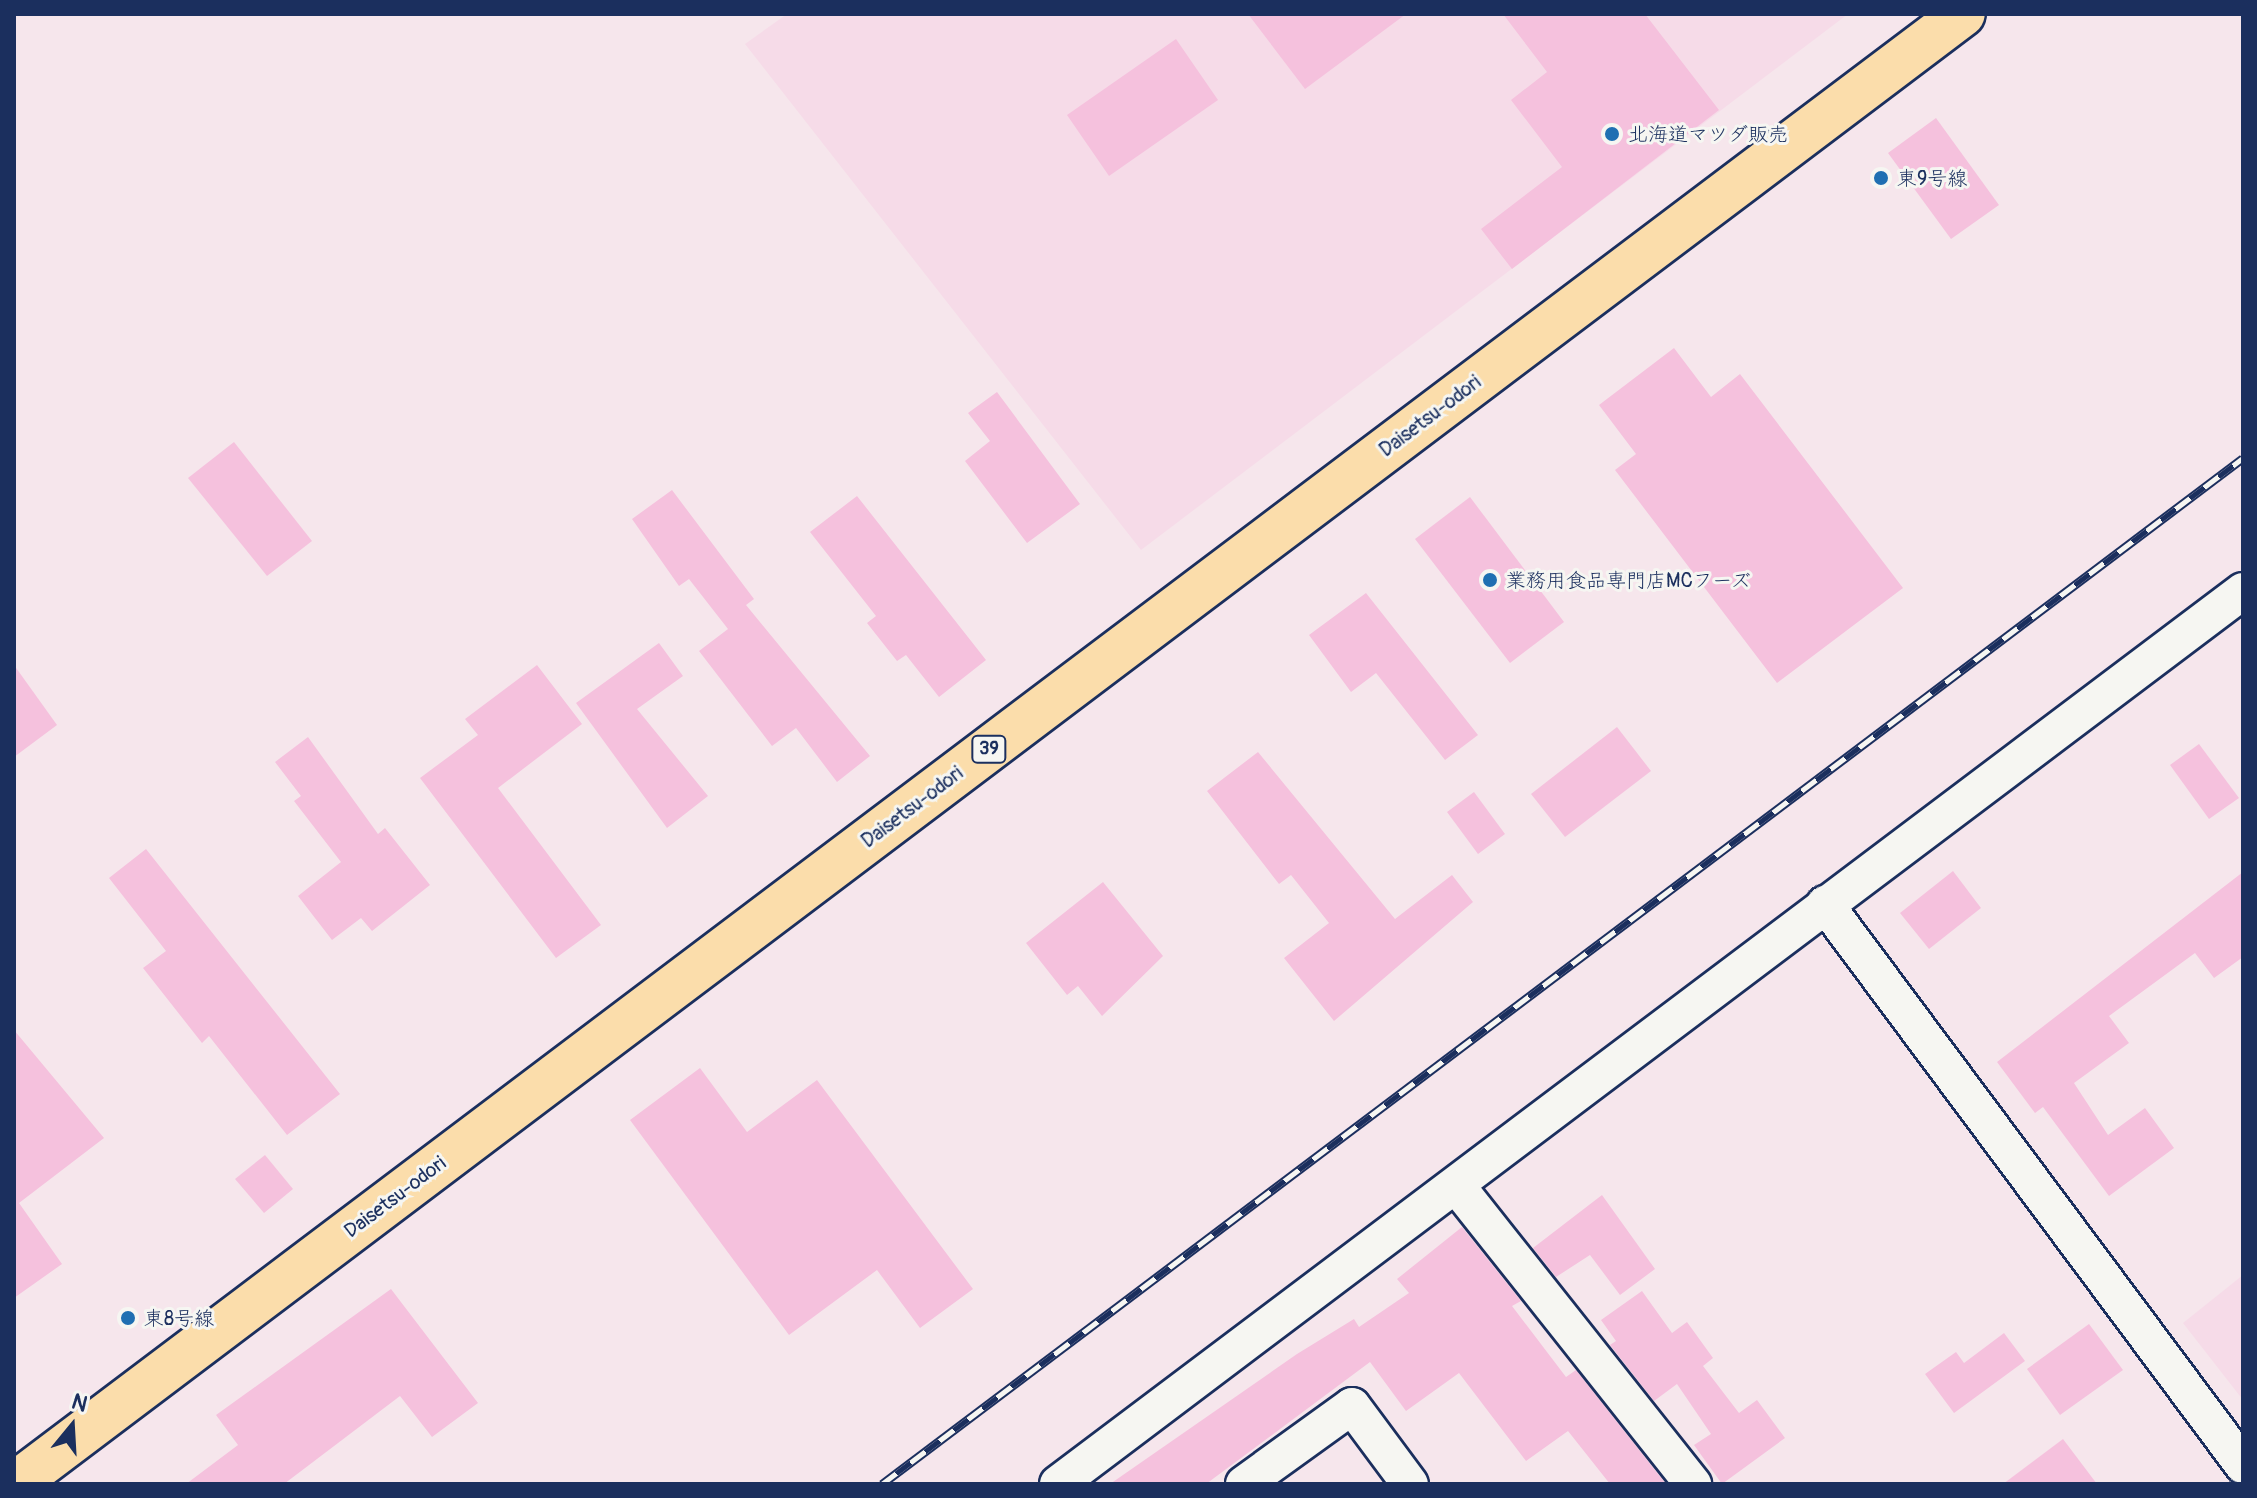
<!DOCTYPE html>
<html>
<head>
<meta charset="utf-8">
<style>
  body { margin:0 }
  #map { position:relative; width:2257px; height:1498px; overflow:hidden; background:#f6e6ec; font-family:Pangolin,"Klee One",sans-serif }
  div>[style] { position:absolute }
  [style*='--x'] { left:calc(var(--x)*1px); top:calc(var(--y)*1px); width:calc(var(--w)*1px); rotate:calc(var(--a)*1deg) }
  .built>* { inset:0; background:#f6dbe8 }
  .building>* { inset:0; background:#f5c1dd }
  .roads { filter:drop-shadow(2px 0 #1b2f5e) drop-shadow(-2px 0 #1b2f5e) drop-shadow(0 2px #1b2f5e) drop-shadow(0 -2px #1b2f5e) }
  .minor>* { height:36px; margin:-18px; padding:0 18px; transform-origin:18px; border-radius:18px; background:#f6f6f2 }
  .trunk>* { height:44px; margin:-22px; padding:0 22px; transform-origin:22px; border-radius:22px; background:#fbddab }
  .rail>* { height:9px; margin-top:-4.5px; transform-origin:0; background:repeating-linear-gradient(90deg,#f6f6f2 0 18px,#1b2f5e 0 36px); box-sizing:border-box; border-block:2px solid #1b2f5e }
  .dots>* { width:22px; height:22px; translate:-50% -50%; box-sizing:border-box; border:4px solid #f6f6f2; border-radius:50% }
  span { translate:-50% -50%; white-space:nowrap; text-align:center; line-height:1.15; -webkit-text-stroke:6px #f6f6f2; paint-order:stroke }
  .shield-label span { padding:2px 6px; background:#f6f6f2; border:2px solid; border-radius:6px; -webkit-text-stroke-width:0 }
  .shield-label { font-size:18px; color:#1b2f5e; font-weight:700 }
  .poi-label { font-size:20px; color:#1b2f5e }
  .left { translate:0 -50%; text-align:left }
  .street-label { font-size:20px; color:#1b2f5e }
  .frame { position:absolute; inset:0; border:16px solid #1b2f5e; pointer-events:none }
  .north { position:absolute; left:32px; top:1386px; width:80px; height:80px; -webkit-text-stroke:6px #f6f6f2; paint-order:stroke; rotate:18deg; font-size:22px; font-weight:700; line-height:32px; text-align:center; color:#1b2f5e }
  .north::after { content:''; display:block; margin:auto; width:28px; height:36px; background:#1b2f5e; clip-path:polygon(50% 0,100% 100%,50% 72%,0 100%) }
</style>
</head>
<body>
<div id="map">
  <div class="built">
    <i style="clip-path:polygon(787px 14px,1848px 14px,1141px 550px,745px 44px)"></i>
    <i style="clip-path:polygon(2243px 1275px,2243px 1400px,2183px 1323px)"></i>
  </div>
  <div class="building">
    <i style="clip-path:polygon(1248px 14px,1406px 14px,1305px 89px)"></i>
    <i style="clip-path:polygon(1503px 14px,1645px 14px,1719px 110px,1512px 269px,1481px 229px,1562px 167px,1511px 100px,1547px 72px)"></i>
    <i style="clip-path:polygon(1176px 39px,1218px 100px,1109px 176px,1067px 115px)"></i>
    <i style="clip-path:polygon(1936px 118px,1999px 205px,1951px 239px,1888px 153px)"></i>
    <i style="clip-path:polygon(1674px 348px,1711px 397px,1740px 374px,1903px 588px,1777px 683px,1615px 470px,1636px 454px,1599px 405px)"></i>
    <i style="clip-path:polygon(997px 392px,1080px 504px,1027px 543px,965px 461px,990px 441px,968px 413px)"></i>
    <i style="clip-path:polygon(234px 442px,312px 541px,267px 576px,188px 478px)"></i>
    <i style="clip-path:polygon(672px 490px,754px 599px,746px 605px,870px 756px,837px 782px,796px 728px,772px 746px,699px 651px,728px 629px,689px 579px,679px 586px,632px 519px)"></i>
    <i style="clip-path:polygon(857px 496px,986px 660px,939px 697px,906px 655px,897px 661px,867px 623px,876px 616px,810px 532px)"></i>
    <i style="clip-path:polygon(1470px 497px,1564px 622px,1510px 663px,1415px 539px)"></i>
    <i style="clip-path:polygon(1366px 593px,1478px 735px,1445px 760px,1376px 673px,1351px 692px,1309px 635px)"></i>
    <i style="clip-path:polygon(659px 643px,683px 676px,637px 709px,708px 796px,667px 828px,576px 703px)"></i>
    <i style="clip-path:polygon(14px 665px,57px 725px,14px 757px)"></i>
    <i style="clip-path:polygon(537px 665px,582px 724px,498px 788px,601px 925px,556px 958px,420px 778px,478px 735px,465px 719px)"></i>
    <i style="clip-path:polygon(1617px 727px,1651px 771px,1565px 837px,1531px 794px)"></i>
    <i style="clip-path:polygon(308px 737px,378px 834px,385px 828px,430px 885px,372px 931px,361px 918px,332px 940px,298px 896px,341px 862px,294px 801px,301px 796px,275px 762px)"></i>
    <i style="clip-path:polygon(2199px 744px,2239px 798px,2209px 819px,2170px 765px)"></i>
    <i style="clip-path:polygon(1258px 752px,1395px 919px,1452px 875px,1473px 902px,1334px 1021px,1284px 958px,1329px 923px,1291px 875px,1279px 884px,1207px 791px)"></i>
    <i style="clip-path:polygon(1474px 792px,1505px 834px,1478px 854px,1447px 812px)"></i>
    <i style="clip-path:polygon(146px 849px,340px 1094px,287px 1135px,209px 1036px,202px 1043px,143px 968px,166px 951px,109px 878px)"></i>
    <i style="clip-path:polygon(1953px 871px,1981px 908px,1929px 949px,1900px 913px)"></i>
    <i style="clip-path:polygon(2243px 872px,2243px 957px,2214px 978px,2195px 953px,2109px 1016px,2129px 1043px,2074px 1083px,2108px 1135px,2145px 1108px,2174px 1148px,2109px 1196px,2043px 1107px,2035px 1113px,1997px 1062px)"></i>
    <i style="clip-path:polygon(1103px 882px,1163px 956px,1102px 1016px,1078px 986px,1067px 995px,1026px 943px)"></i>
    <i style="clip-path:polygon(14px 1030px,104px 1138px,19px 1203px,62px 1264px,14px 1298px)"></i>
    <i style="clip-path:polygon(700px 1068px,747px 1132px,817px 1080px,973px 1289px,920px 1328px,877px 1270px,789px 1335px,630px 1120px)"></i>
    <i style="clip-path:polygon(265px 1155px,293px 1189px,264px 1213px,235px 1179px)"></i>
    <i style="clip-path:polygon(1602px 1195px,1655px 1269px,1620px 1295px,1590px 1255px,1556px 1277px,1533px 1248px)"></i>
    <i style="clip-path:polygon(1462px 1227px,1521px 1301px,1512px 1306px,1566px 1377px,1576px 1370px,1666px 1484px,1610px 1484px,1568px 1431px,1526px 1461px,1459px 1373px,1406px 1411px,1370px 1362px,1206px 1484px,1110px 1484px,1297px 1354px,1354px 1319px,1359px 1327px,1409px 1293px,1397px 1279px)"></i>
    <i style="clip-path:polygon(391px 1289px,478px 1403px,432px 1437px,400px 1396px,284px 1484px,186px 1484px,238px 1445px,216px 1415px)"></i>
    <i style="clip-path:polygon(1642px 1291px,1672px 1333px,1687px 1322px,1713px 1358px,1703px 1366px,1739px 1413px,1757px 1400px,1785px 1438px,1722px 1484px,1694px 1445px,1711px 1434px,1677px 1384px,1654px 1401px,1610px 1345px,1616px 1341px,1601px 1320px)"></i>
    <i style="clip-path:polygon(2089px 1324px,2123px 1370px,2060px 1415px,2027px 1369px)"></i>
    <i style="clip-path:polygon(2004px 1333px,2025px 1361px,1954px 1413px,1925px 1374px,1956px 1352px,1964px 1363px)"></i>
    <i style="clip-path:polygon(2063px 1439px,2097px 1484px,2003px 1484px)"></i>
  </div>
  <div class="roads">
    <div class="minor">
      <i style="--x:1825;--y:904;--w:700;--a:53.31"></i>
      <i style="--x:1456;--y:1185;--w:382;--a:51.6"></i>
      <i style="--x:1058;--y:1484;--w:1484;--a:-37"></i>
      <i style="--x:1244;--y:1484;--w:133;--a:-35.8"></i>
      <i style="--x:1352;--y:1406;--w:97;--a:53.4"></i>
    </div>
    <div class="trunk">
      <i style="--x:15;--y:1484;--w:2440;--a:-37.04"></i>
    </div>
  </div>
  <div class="rail">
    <i style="--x:882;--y:1484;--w:1704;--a:-37.01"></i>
  </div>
  <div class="dots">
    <i style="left:1612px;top:134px;background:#1f6fb2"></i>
    <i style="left:1881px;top:178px;background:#1f6fb2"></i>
    <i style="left:1490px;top:580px;background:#1f6fb2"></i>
    <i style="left:128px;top:1318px;background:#1f6fb2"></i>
  </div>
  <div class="shield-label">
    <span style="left:989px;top:749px">39</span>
  </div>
  <div class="poi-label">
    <span class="left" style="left:1628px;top:134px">北海道マツダ販売</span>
    <span class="left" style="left:1897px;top:178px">東9号線</span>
    <span class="left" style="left:1506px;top:580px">業務用食品専門店MCフーズ</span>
    <span class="left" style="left:144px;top:1318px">東8号線</span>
  </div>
  <div class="street-label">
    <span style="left:1430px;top:416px;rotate:-37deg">Daisetsu-odori</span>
    <span style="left:912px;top:807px;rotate:-37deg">Daisetsu-odori</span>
    <span style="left:395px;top:1197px;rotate:-37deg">Daisetsu-odori</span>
  </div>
  <div class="frame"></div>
  <div class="north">N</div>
</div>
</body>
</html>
